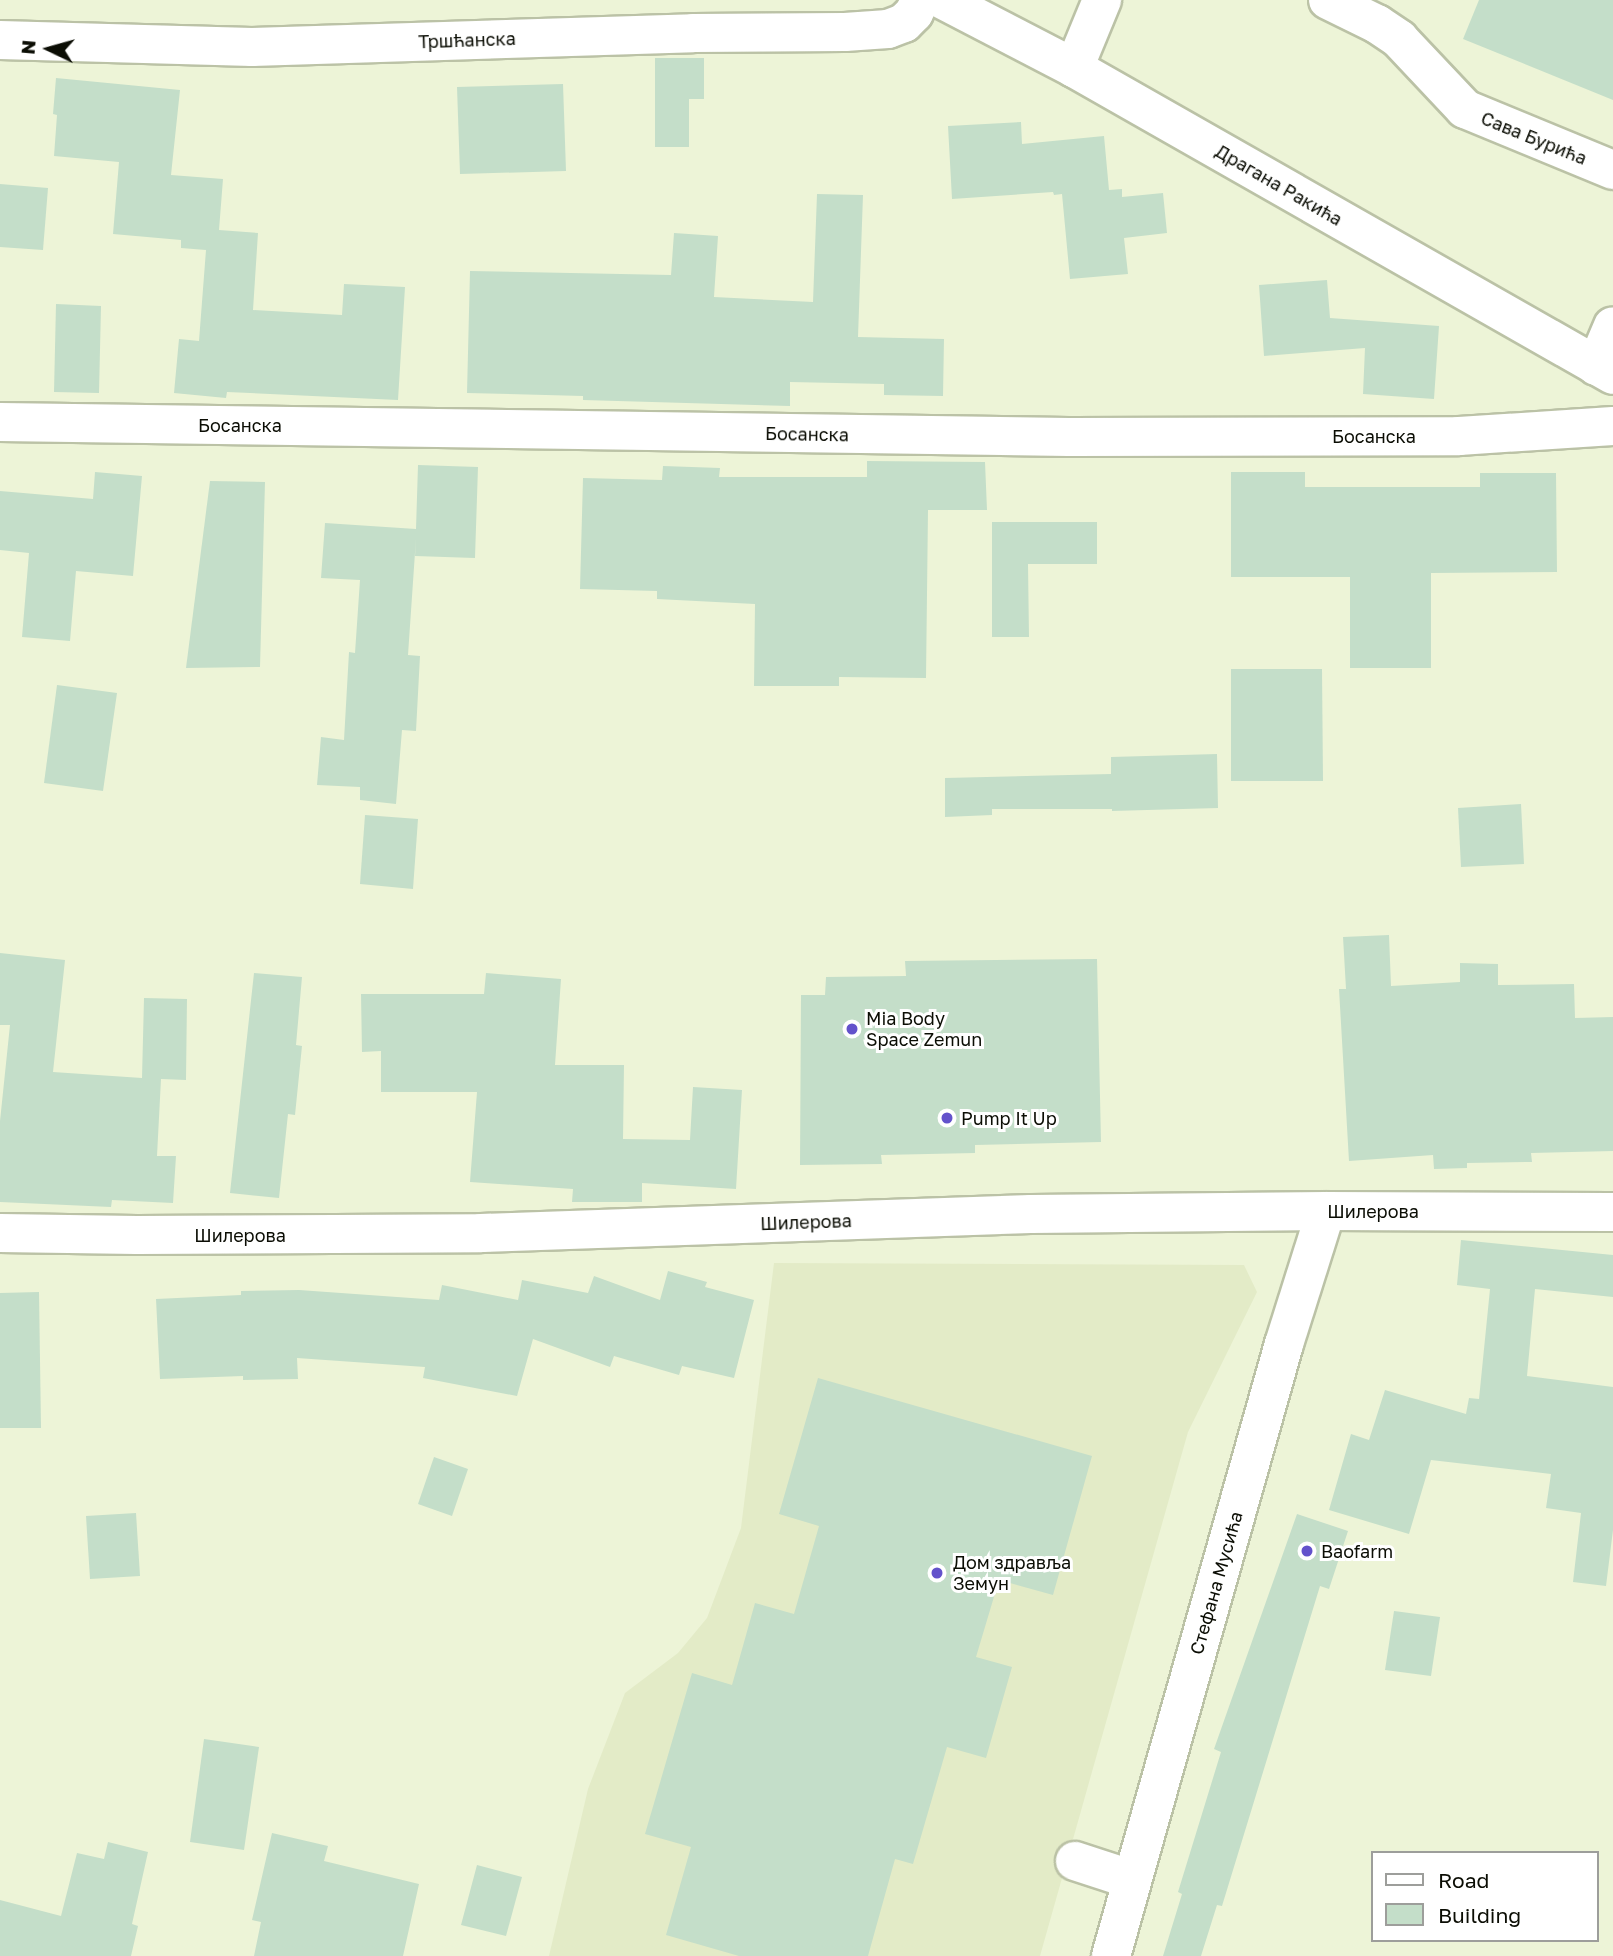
<!DOCTYPE html>
<html>
<head>
<meta charset="utf-8">
<style>
  body { margin:0 }
  #map { position:relative; width:1613px; height:1956px; overflow:hidden; background:#edf4d7; font-family:"Golos Text",sans-serif }
  div>[style] { position:absolute }
  [style*='--x'] { left:calc(var(--x)*1px); top:calc(var(--y)*1px); width:calc(var(--w)*1px); rotate:calc(var(--a)*1deg) }
  .built>* { inset:0; background:#e3ebc7 }
  .building>* { inset:0; background:#c4dec9 }
  .roads { filter:drop-shadow(2px 0 #bbc2a6) drop-shadow(-2px 0 #bbc2a6) drop-shadow(0 2px #bbc2a6) drop-shadow(0 -2px #bbc2a6) }
  .minor>* { height:38px; margin:-19px; padding:0 19px; transform-origin:19px; border-radius:19px; background:#fff }
  .dots>* { width:19px; height:19px; translate:-50% -50%; box-sizing:border-box; border:4px solid #fff; border-radius:50% }
  span { translate:-50% -50%; white-space:nowrap; text-align:center; line-height:1.15; -webkit-text-stroke:6px #fff; paint-order:stroke }
  .street-label { font-size:18px; color:#0b0d04 }
  .poi-label { font-size:18px; color:#0b0d04 }
  .left { translate:0 -50%; text-align:left }
  .legend { position:absolute; left:1371px; top:1851px; width:228px; height:91px; box-sizing:border-box; background:#fff; border:2px solid #9d9e9b; margin:0; padding:9px 12px; list-style:none; font-size:21px; color:#0b0d04 }
  .legend li { display:flex; align-items:center; gap:14px; height:35px }
  .legend b { width:35px; border:2px solid #9d9e9b }
  .north { position:absolute; left:14px; top:14px; width:70px; height:70px; -webkit-text-stroke:5px #fff; paint-order:stroke; rotate:275deg; font-size:19px; font-weight:700; line-height:28px; text-align:center; color:#0b0d04 }
  .north::after { content:''; display:block; margin:auto; width:24px; height:32px; background:#0b0d04; clip-path:polygon(50% 0,100% 100%,50% 72%,0 100%) }
</style>
</head>
<body>
<div id="map">
  <div class="built">
    <i style="clip-path:polygon(774px 1263px,1244px 1265px,1257px 1292px,1188px 1432px,1040px 1956px,549px 1956px,588px 1789px,625px 1693px,678px 1653px,707px 1618px,741px 1528px)"></i>
  </div>
  <div class="building">
    <i style="clip-path:polygon(1479px 0,1613px 0,1613px 100px,1463px 39px)"></i>
    <i style="clip-path:polygon(655px 58px,704px 58px,704px 99px,689px 99px,689px 147px,655px 147px)"></i>
    <i style="clip-path:polygon(56px 78px,180px 90px,171px 175px,223px 179px,219px 230px,258px 233px,253px 310px,342px 315px,344px 284px,405px 287px,398px 400px,227px 392px,226px 398px,174px 393px,179px 339px,199px 341px,206px 250px,181px 248px,181px 240px,113px 234px,119px 162px,54px 156px,57px 115px,53px 114px)"></i>
    <i style="clip-path:polygon(563px 84px,566px 171px,460px 174px,457px 87px)"></i>
    <i style="clip-path:polygon(1021px 122px,1022px 144px,1104px 136px,1109px 190px,1122px 189px,1122px 197px,1163px 193px,1167px 233px,1124px 238px,1128px 274px,1070px 279px,1062px 194px,1054px 195px,1053px 192px,952px 199px,948px 126px)"></i>
    <i style="clip-path:polygon(0 184px,48px 188px,43px 250px,0 247px)"></i>
    <i style="clip-path:polygon(817px 194px,863px 195px,858px 337px,944px 339px,943px 396px,884px 395px,884px 384px,790px 382px,790px 406px,583px 400px,583px 396px,467px 393px,470px 271px,671px 275px,674px 233px,718px 236px,714px 297px,813px 302px)"></i>
    <i style="clip-path:polygon(1327px 280px,1330px 318px,1439px 326px,1434px 399px,1363px 394px,1365px 348px,1264px 356px,1259px 285px)"></i>
    <i style="clip-path:polygon(56px 304px,101px 306px,99px 393px,54px 392px)"></i>
    <i style="clip-path:polygon(867px 461px,985px 462px,987px 510px,928px 510px,926px 678px,839px 677px,839px 686px,754px 686px,755px 604px,657px 599px,657px 591px,580px 589px,583px 478px,662px 480px,663px 466px,720px 468px,719px 477px,867px 477px)"></i>
    <i style="clip-path:polygon(418px 465px,478px 467px,475px 558px,415px 556px,416px 538px,408px 655px,420px 656px,416px 731px,402px 730px,396px 804px,360px 800px,360px 787px,317px 785px,321px 737px,344px 740px,349px 652px,355px 653px,360px 580px,321px 578px,325px 523px,416px 529px)"></i>
    <i style="clip-path:polygon(95px 472px,142px 476px,133px 576px,76px 571px,70px 641px,22px 637px,29px 553px,0 550px,0 491px,93px 499px)"></i>
    <i style="clip-path:polygon(1231px 472px,1305px 472px,1305px 487px,1480px 487px,1480px 473px,1556px 473px,1557px 572px,1431px 573px,1431px 668px,1350px 668px,1350px 577px,1231px 577px)"></i>
    <i style="clip-path:polygon(210px 481px,265px 482px,260px 667px,186px 668px)"></i>
    <i style="clip-path:polygon(992px 522px,1097px 522px,1097px 564px,1028px 564px,1029px 637px,992px 637px)"></i>
    <i style="clip-path:polygon(1231px 669px,1322px 669px,1323px 781px,1231px 781px)"></i>
    <i style="clip-path:polygon(57px 685px,117px 693px,103px 791px,44px 783px)"></i>
    <i style="clip-path:polygon(1217px 754px,1218px 808px,1112px 811px,1112px 809px,992px 809px,992px 815px,945px 817px,945px 778px,1111px 774px,1111px 757px)"></i>
    <i style="clip-path:polygon(1521px 804px,1524px 864px,1461px 867px,1458px 808px)"></i>
    <i style="clip-path:polygon(365px 815px,418px 819px,413px 889px,360px 884px)"></i>
    <i style="clip-path:polygon(1389px 935px,1391px 986px,1460px 982px,1460px 963px,1498px 964px,1498px 985px,1574px 984px,1575px 1018px,1613px 1017px,1613px 1151px,1531px 1153px,1532px 1162px,1467px 1163px,1467px 1168px,1434px 1169px,1433px 1155px,1349px 1161px,1339px 989px,1346px 989px,1343px 937px)"></i>
    <i style="clip-path:polygon(0 953px,65px 960px,53px 1072px,142px 1078px,144px 998px,187px 999px,186px 1080px,161px 1079px,157px 1156px,176px 1156px,173px 1203px,112px 1200px,111px 1207px,0 1202px,0 1121px,10px 1025px,0 1025px)"></i>
    <i style="clip-path:polygon(1097px 959px,1101px 1142px,975px 1145px,975px 1153px,881px 1155px,882px 1164px,800px 1165px,801px 995px,825px 995px,826px 977px,906px 976px,905px 961px)"></i>
    <i style="clip-path:polygon(254px 973px,302px 977px,296px 1045px,302px 1046px,295px 1115px,288px 1114px,279px 1198px,230px 1193px)"></i>
    <i style="clip-path:polygon(486px 973px,561px 979px,555px 1065px,624px 1065px,623px 1139px,690px 1140px,693px 1087px,742px 1090px,736px 1189px,642px 1183px,642px 1202px,572px 1202px,573px 1189px,470px 1182px,477px 1092px,381px 1092px,381px 1051px,362px 1052px,361px 994px,484px 994px)"></i>
    <i style="clip-path:polygon(1461px 1240px,1613px 1255px,1613px 1297px,1535px 1289px,1527px 1376px,1613px 1387px,1613px 1530px,1606px 1586px,1573px 1582px,1581px 1513px,1546px 1508px,1551px 1474px,1431px 1460px,1409px 1534px,1329px 1510px,1351px 1434px,1369px 1440px,1385px 1390px,1466px 1414px,1469px 1398px,1479px 1399px,1490px 1289px,1457px 1285px)"></i>
    <i style="clip-path:polygon(668px 1271px,707px 1282px,705px 1287px,754px 1300px,734px 1378px,682px 1366px,679px 1375px,614px 1356px,610px 1367px,533px 1339px,517px 1396px,423px 1378px,425px 1367px,297px 1358px,298px 1379px,243px 1380px,243px 1376px,160px 1379px,156px 1299px,241px 1295px,241px 1291px,299px 1290px,439px 1300px,442px 1285px,518px 1300px,522px 1280px,588px 1293px,594px 1276px,660px 1300px)"></i>
    <i style="clip-path:polygon(39px 1292px,41px 1428px,0 1428px,0 1293px)"></i>
    <i style="clip-path:polygon(818px 1378px,1092px 1456px,1053px 1595px,999px 1580px,976px 1657px,1012px 1667px,986px 1758px,947px 1747px,913px 1864px,895px 1859px,868px 1956px,739px 1956px,666px 1935px,691px 1847px,645px 1834px,692px 1673px,732px 1685px,755px 1603px,794px 1614px,819px 1526px,779px 1514px)"></i>
    <i style="clip-path:polygon(434px 1457px,468px 1469px,452px 1516px,418px 1504px)"></i>
    <i style="clip-path:polygon(136px 1513px,140px 1576px,90px 1579px,86px 1516px)"></i>
    <i style="clip-path:polygon(1297px 1514px,1348px 1531px,1329px 1589px,1320px 1586px,1222px 1906px,1217px 1905px,1201px 1956px,1163px 1956px,1182px 1894px,1178px 1892px,1221px 1752px,1214px 1749px)"></i>
    <i style="clip-path:polygon(1394px 1611px,1440px 1617px,1431px 1676px,1385px 1670px)"></i>
    <i style="clip-path:polygon(204px 1739px,259px 1747px,244px 1850px,190px 1842px)"></i>
    <i style="clip-path:polygon(272px 1833px,328px 1846px,324px 1861px,419px 1884px,403px 1956px,254px 1956px,261px 1922px,252px 1920px)"></i>
    <i style="clip-path:polygon(108px 1842px,148px 1852px,132px 1924px,138px 1926px,131px 1956px,0 1956px,0 1900px,61px 1916px,77px 1853px,104px 1859px)"></i>
    <i style="clip-path:polygon(477px 1865px,522px 1877px,506px 1936px,461px 1925px)"></i>
  </div>
  <div class="roads">
    <div class="minor">
      <i style="--x:943;--y:0;--w:148;--a:27.4"></i>
      <i style="--x:1074;--y:68;--w:620;--a:29.66"></i>
      <i style="--x:1328;--y:0;--w:55;--a:26.1"></i>
      <i style="--x:1377;--y:24;--w:27;--a:34"></i>
      <i style="--x:1399;--y:39;--w:96;--a:46.7"></i>
      <i style="--x:1465;--y:109;--w:160;--a:22.4"></i>
      <i style="--x:0;--y:40;--w:252;--a:1.6"></i>
      <i style="--x:252;--y:47;--w:441;--a:-1.8"></i>
      <i style="--x:693;--y:33;--w:152;--a:-0.4"></i>
      <i style="--x:845;--y:32;--w:43;--a:-4"></i>
      <i style="--x:888;--y:29;--w:17;--a:-21"></i>
      <i style="--x:904;--y:23;--w:14;--a:-45"></i>
      <i style="--x:914;--y:13;--w:14;--a:-65"></i>
      <i style="--x:1074;--y:68;--w:74;--a:-67.6"></i>
      <i style="--x:1596;--y:366;--w:43;--a:-67"></i>
      <i style="--x:0;--y:422;--w:1069;--a:0.8"></i>
      <i style="--x:1069;--y:437;--w:390;--a:-0.1"></i>
      <i style="--x:1459;--y:436;--w:154;--a:-3.7"></i>
      <i style="--x:0;--y:1233;--w:137;--a:0.8"></i>
      <i style="--x:137;--y:1235;--w:344;--a:-0.3"></i>
      <i style="--x:481;--y:1233;--w:550;--a:-1.98"></i>
      <i style="--x:1031;--y:1214;--w:295;--a:-0.6"></i>
      <i style="--x:1326;--y:1211;--w:287;--a:0.2"></i>
      <i style="--x:1075;--y:1861;--w:58;--a:18.1"></i>
      <i style="--x:1111;--y:1956;--w:636;--a:-74.22"></i>
      <i style="--x:1284;--y:1344;--w:139;--a:-72.5"></i>
    </div>
  </div>
  <div class="dots">
    <i style="left:852px;top:1029px;background:#6352cb"></i>
    <i style="left:947px;top:1118px;background:#6352cb"></i>
    <i style="left:1307px;top:1551px;background:#6352cb"></i>
    <i style="left:937px;top:1573px;background:#6352cb"></i>
  </div>
  <div class="street-label">
    <span style="left:467px;top:40px;rotate:-2deg">Тршћанска</span>
    <span style="left:1534px;top:138px;rotate:22deg">Сава Бурића</span>
    <span style="left:1279px;top:185px;rotate:30deg">Драгана Ракића</span>
    <span style="left:240px;top:425px">Босанска</span>
    <span style="left:807px;top:434px;rotate:1deg">Босанска</span>
    <span style="left:1374px;top:436px">Босанска</span>
    <span style="left:1373px;top:1211px">Шилерова</span>
    <span style="left:806px;top:1222px;rotate:-2deg">Шилерова</span>
    <span style="left:240px;top:1235px">Шилерова</span>
    <span style="left:1216px;top:1583px;rotate:-74deg">Стефана Мусића</span>
  </div>
  <div class="poi-label">
    <span class="left" style="left:866px;top:1029px">Mia Body<br>Space Zemun</span>
    <span class="left" style="left:961px;top:1118px">Pump It Up</span>
    <span class="left" style="left:1321px;top:1551px">Baofarm</span>
    <span class="left" style="left:953px;top:1573px">Дом здравља<br>Земун</span>
  </div>
  <ul class="legend">
  <li><b style="height:9px;background:#fff"></b>Road</li>
  <li><b style="height:19px;background:#c4dec9"></b>Building</li>
  </ul>
  <div class="north">N</div>
</div>
</body>
</html>
